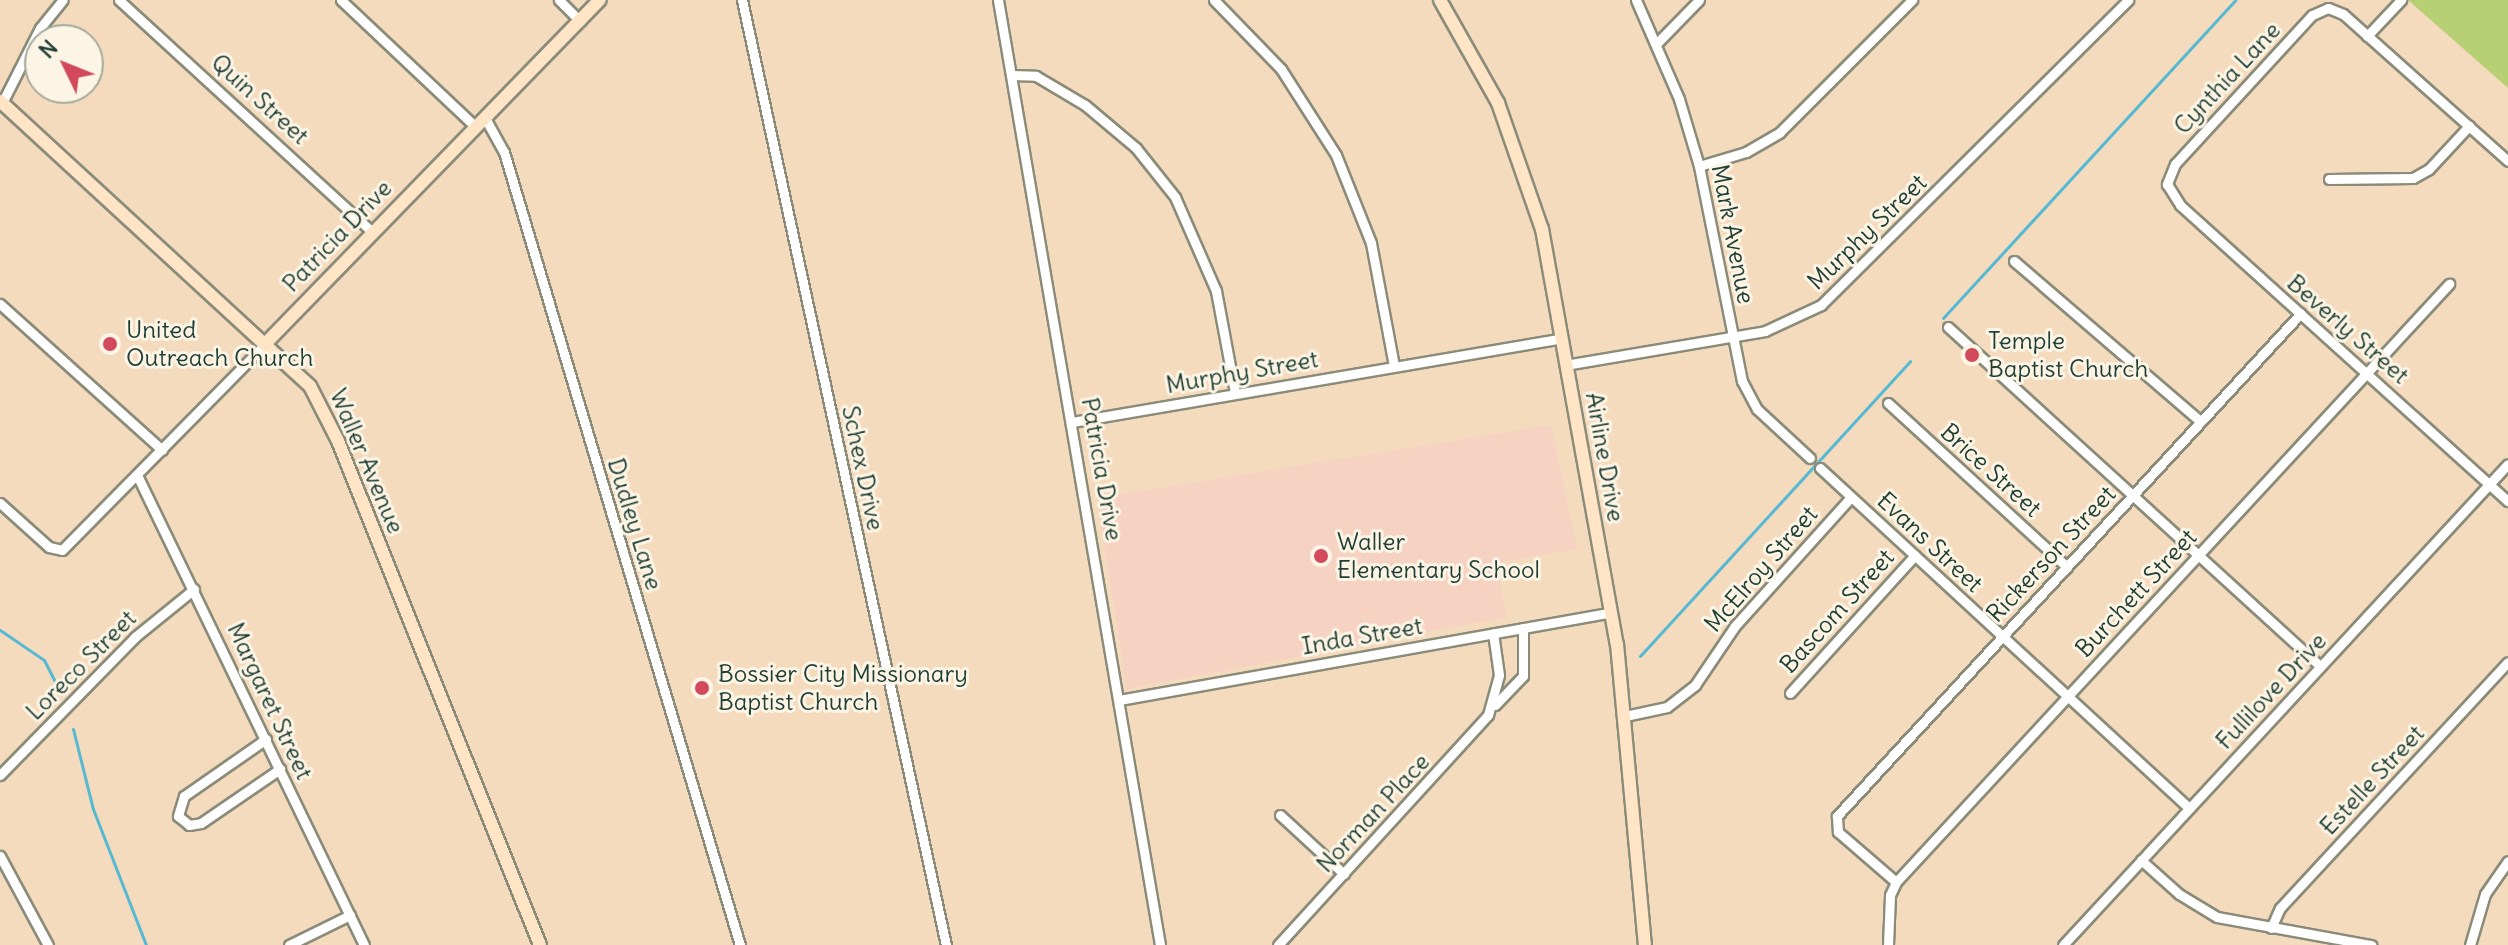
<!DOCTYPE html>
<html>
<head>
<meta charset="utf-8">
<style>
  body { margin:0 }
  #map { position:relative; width:2508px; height:945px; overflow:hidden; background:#f5dbbe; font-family:Delius,sans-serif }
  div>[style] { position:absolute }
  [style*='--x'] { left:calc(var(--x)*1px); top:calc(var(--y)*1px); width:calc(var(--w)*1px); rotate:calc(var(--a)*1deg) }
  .built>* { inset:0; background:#f6d2c3 }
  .green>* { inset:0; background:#b7d074 }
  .stream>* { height:3px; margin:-1.5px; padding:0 1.5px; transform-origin:1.5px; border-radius:1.5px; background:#55b9d3 }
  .roads { filter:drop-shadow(2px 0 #8a8c79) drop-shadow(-2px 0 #8a8c79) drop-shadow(0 2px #8a8c79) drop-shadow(0 -2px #8a8c79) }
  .street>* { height:9px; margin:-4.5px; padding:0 4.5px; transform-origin:4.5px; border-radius:4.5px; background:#fff }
  .secondary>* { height:12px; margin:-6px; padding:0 6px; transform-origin:6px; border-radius:6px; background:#ffe4c6 }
  .dots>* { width:22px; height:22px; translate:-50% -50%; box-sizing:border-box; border:4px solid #fcf5e5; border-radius:50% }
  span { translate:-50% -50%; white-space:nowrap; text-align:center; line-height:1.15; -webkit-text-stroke:6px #fcf5e5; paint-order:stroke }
  .street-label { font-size:24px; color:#1f3d34 }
  .poi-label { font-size:24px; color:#1f3d34 }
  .left { translate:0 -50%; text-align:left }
  .north { position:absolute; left:24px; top:24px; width:80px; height:80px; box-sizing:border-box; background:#fcf5e5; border:2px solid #a4ab9e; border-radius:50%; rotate:313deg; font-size:22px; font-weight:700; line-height:32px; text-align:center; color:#1f3d34 }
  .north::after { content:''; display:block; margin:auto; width:28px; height:36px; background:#d1495b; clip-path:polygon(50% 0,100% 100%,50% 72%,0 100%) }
</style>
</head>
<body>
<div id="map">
  <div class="built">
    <i style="clip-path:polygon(1551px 425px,1577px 549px,1497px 563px,1506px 617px,1127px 689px,1097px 498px)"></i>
  </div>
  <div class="green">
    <i style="clip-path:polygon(2408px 0,2508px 0,2508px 88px)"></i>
  </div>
  <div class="stream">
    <i style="--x:1943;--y:318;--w:432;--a:-47.4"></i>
    <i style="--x:0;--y:630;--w:53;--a:34.3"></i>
    <i style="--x:44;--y:660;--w:25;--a:63"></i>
    <i style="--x:1640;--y:656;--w:400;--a:-47.5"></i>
    <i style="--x:73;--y:729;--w:82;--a:76"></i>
    <i style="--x:93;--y:809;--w:146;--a:68.7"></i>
  </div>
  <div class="roads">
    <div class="street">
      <i style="--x:119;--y:0;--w:342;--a:42.5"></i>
      <i style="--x:341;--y:0;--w:185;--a:43.3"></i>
      <i style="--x:559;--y:0;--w:30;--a:45"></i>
      <i style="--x:742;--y:0;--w:967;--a:77.82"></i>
      <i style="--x:998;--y:0;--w:959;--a:80.27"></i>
      <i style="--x:1214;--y:0;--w:96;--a:45.8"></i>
      <i style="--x:1281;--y:69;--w:102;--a:57.4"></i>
      <i style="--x:1336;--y:155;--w:95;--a:68.3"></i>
      <i style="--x:1371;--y:243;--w:125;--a:79.4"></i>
      <i style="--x:1636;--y:0;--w:108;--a:66.5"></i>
      <i style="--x:1679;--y:99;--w:70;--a:73.4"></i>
      <i style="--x:1699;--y:166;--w:219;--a:78.7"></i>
      <i style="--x:1742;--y:381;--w:32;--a:62"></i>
      <i style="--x:1757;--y:409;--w:72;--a:42.8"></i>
      <i style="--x:2367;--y:36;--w:50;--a:-46.6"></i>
      <i style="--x:1657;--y:43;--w:60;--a:-45.7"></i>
      <i style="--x:1012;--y:75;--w:24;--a:2"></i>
      <i style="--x:1036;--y:76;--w:57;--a:30.6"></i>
      <i style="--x:1085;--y:105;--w:67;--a:40.1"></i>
      <i style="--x:1136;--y:148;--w:63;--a:51.5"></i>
      <i style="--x:1175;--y:197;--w:103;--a:66.4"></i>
      <i style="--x:1216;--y:291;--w:104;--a:79.4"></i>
      <i style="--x:2;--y:103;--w:84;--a:-63.1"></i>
      <i style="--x:40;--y:28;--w:36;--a:-51"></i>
      <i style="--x:485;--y:118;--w:39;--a:61"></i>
      <i style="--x:504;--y:152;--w:827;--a:73.43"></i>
      <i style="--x:2508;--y:161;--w:221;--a:-138.3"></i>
      <i style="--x:2343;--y:14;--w:16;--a:-158"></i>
      <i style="--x:2328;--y:8;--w:17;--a:156"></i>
      <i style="--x:2312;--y:15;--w:202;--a:132.6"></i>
      <i style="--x:2175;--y:164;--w:22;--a:112"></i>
      <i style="--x:2167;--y:184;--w:25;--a:58"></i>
      <i style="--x:2180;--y:205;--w:442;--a:42.1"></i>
      <i style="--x:1699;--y:166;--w:49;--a:-16.6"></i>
      <i style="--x:1746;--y:152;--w:39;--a:-30"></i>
      <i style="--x:1780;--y:132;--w:187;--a:-45"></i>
      <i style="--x:2329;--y:179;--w:84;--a:-0.7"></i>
      <i style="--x:2413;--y:178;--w:18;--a:-29"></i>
      <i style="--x:2429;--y:169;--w:59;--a:-47.1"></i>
      <i style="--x:2014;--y:261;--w:245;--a:40.7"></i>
      <i style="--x:0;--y:304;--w:218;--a:42"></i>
      <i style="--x:1948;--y:327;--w:503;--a:42.34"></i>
      <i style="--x:1565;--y:365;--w:203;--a:-9.6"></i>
      <i style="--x:1765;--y:331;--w:62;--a:-24.9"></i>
      <i style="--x:1821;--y:305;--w:433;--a:-44.8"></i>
      <i style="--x:1888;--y:403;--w:243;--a:42.5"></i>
      <i style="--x:1072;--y:422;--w:495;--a:-9.7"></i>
      <i style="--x:1820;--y:468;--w:502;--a:42.66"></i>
      <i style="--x:137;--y:475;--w:522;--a:64.22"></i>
      <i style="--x:0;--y:503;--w:66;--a:41.9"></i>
      <i style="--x:49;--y:547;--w:13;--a:13"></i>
      <i style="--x:62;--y:550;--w:292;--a:-45.4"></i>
      <i style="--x:1790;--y:693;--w:186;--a:-47.8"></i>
      <i style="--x:1119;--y:700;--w:500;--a:-10.1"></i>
      <i style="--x:1495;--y:705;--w:40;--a:-46"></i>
      <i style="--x:1523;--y:676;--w:48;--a:-90"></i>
      <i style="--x:1625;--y:716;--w:43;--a:-12.1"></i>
      <i style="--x:1667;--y:707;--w:36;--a:-38"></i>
      <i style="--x:1695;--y:685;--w:71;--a:-55.9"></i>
      <i style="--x:1735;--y:626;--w:173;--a:-48"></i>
      <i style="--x:266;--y:739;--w:100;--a:145.2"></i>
      <i style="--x:184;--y:796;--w:21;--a:107"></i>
      <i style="--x:178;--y:816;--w:14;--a:39"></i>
      <i style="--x:189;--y:825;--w:12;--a:-9"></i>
      <i style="--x:201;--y:823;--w:96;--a:-34.4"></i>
      <i style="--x:0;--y:775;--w:193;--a:-45.6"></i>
      <i style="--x:135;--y:637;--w:76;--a:-39.1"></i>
      <i style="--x:1280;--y:815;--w:87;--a:42.7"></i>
      <i style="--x:0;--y:856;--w:101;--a:61.7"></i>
      <i style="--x:2141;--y:860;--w:51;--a:41.8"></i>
      <i style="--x:2179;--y:894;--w:44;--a:31.2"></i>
      <i style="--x:2217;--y:917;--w:157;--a:10.3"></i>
      <i style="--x:1896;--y:882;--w:77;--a:-139.2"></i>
      <i style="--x:1838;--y:832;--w:16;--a:-94"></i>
      <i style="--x:1837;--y:816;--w:684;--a:-47.31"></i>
      <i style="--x:2271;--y:928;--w:22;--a:-66"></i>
      <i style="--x:2280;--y:908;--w:335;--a:-47.2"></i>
      <i style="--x:289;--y:945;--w:68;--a:-26.2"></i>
      <i style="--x:1278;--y:945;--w:311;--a:-47.6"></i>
      <i style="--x:1488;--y:715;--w:41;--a:-74.6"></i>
      <i style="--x:1499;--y:675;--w:42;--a:-98.1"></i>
      <i style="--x:1888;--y:945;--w:50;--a:-87.7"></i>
      <i style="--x:1890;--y:895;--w:14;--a:-65"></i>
      <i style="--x:1896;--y:882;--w:815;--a:-47.24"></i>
      <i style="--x:2063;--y:945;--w:655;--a:-47.23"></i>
      <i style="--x:2470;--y:945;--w:53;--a:-73.6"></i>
      <i style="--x:2485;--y:894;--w:40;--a:-55.1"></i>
    </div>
    <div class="secondary">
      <i style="--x:1440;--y:0;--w:118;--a:60.6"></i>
      <i style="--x:1498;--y:103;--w:133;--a:70.8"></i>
      <i style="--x:1542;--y:229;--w:422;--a:79.8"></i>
      <i style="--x:1617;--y:644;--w:302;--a:84.7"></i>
      <i style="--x:0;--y:101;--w:421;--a:42.6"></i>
      <i style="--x:310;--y:386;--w:62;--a:63"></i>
      <i style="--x:338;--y:441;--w:543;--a:68.16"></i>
      <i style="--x:267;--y:342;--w:477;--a:-45.8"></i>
    </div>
  </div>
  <div class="dots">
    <i style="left:110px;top:344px;background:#d1495b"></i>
    <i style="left:1972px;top:355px;background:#d1495b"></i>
    <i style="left:1321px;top:556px;background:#d1495b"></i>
    <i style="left:702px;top:688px;background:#d1495b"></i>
  </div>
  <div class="street-label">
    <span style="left:2227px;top:78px;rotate:-47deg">Cynthia Lane</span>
    <span style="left:260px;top:99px;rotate:42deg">Quin Street</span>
    <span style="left:1867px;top:232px;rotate:-44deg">Murphy Street</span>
    <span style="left:1733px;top:234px;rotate:79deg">Mark Avenue</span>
    <span style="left:337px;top:236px;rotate:-46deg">Patricia Drive</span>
    <span style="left:2348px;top:329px;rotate:41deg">Beverly Street</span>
    <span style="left:1242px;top:372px;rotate:-10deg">Murphy Street</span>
    <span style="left:1605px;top:457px;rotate:80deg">Airline Drive</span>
    <span style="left:367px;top:461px;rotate:67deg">Waller Avenue</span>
    <span style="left:863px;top:468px;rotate:78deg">Schex Drive</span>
    <span style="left:1102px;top:469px;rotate:80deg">Patricia Drive</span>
    <span style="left:1991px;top:470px;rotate:42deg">Brice Street</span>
    <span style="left:635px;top:524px;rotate:73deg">Dudley Lane</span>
    <span style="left:1930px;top:542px;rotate:43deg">Evans Street</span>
    <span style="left:2051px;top:554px;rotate:-47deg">Rickerson Street</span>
    <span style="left:1761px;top:569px;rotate:-49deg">McElroy Street</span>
    <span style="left:2136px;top:593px;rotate:-47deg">Burchett Street</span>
    <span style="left:1837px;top:611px;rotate:-48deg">Bascom Street</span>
    <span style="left:1362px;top:636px;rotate:-10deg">Inda Street</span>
    <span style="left:81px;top:665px;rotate:-45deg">Loreco Street</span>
    <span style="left:2271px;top:691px;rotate:-47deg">Fullilove Drive</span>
    <span style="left:270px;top:701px;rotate:65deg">Margaret Street</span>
    <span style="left:2372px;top:780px;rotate:-47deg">Estelle Street</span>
    <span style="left:1373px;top:813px;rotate:-47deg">Norman Place</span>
  </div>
  <div class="poi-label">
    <span class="left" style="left:126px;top:344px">United<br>Outreach Church</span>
    <span class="left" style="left:1988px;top:355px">Temple<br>Baptist Church</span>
    <span class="left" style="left:1337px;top:556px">Waller<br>Elementary School</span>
    <span class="left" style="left:718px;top:688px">Bossier City Missionary<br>Baptist Church</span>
  </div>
  <div class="north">N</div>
</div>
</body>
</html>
